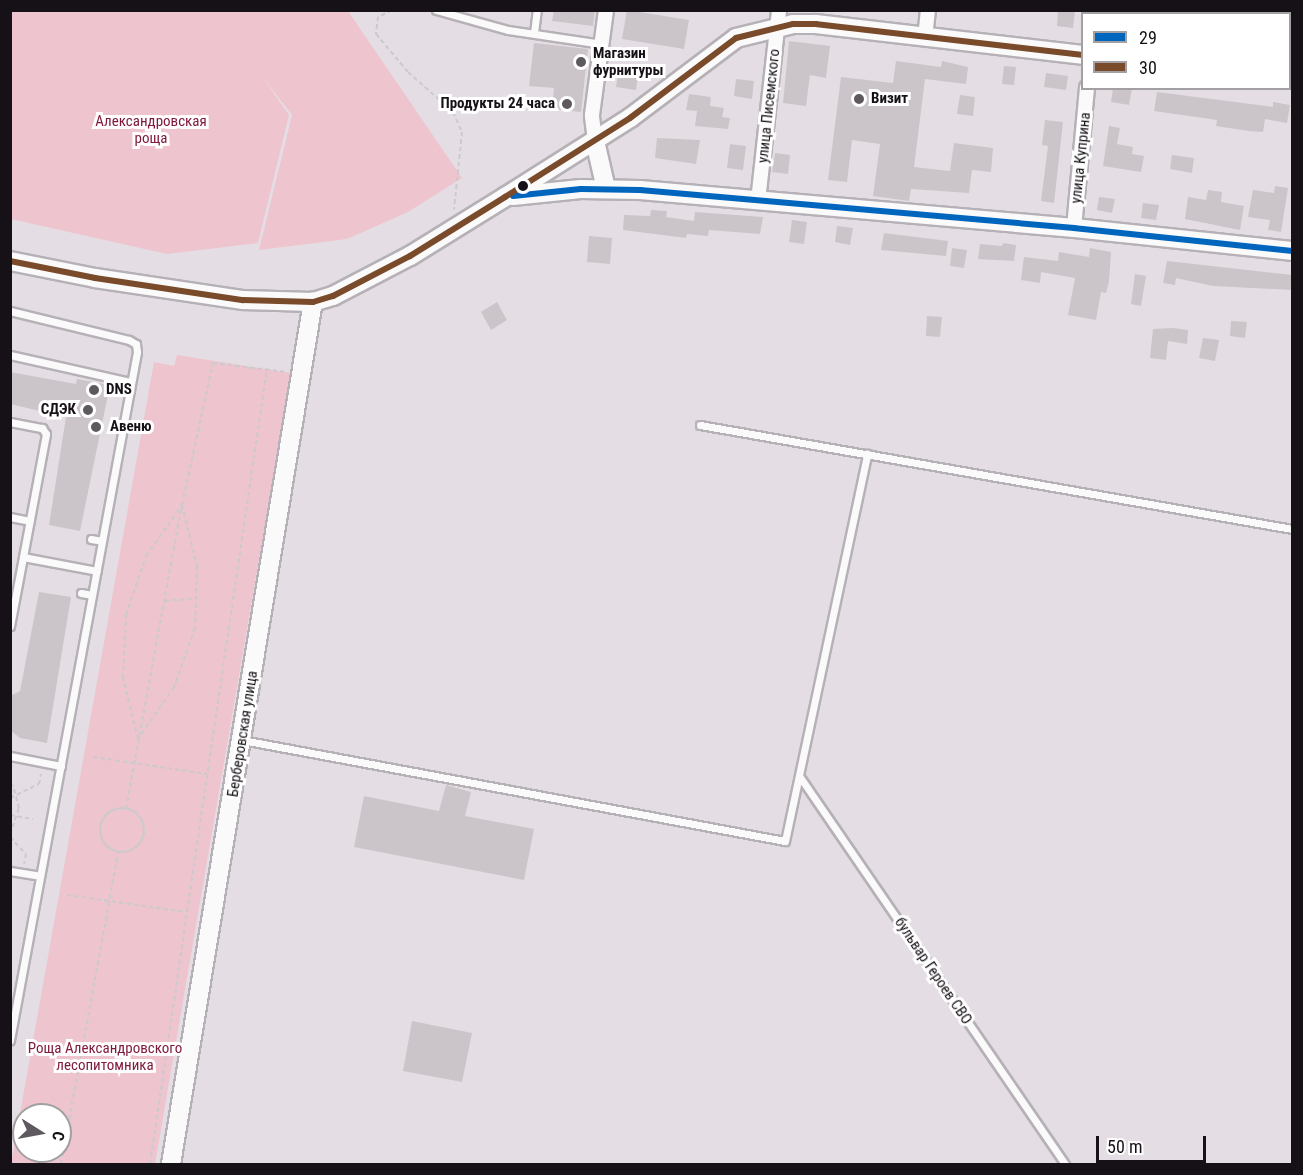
<!DOCTYPE html>
<html>
<head>
<meta charset="utf-8">
<style>
  body { margin:0 }
  #map { position:relative; width:1303px; height:1175px; overflow:hidden; background:#e4dee4; font-family:"Roboto Condensed",sans-serif }
  div>[style] { position:absolute }
  [style*='--x'] { left:calc(var(--x)*1px); top:calc(var(--y)*1px); width:calc(var(--w)*1px); rotate:calc(var(--a)*1deg) }
  .green>* { inset:0; background:#eec4ce }
  .building>* { inset:0; background:#cbc5ca }
  .path>* { height:2px; margin-top:-1px; transform-origin:0; background:repeating-linear-gradient(90deg,#cccacc 0 4.5px,transparent 0 7.5px) }
  .path>.ring { margin:-1px; padding:0; box-sizing:content-box; background:none; border:2px solid #cccacc; border-radius:50% }
  .roads { filter:drop-shadow(2px 0 #b6b1b6) drop-shadow(-2px 0 #b6b1b6) drop-shadow(0 2px #b6b1b6) drop-shadow(0 -2px #b6b1b6) }
  .lane>* { height:7px; margin:-3.5px; padding:0 3.5px; transform-origin:3.5px; border-radius:3.5px; background:#fbfafb }
  .street>* { height:14px; margin:-7px; padding:0 7px; transform-origin:7px; border-radius:7px; background:#fbfafb }
  .secondary>* { height:18px; margin:-9px; padding:0 9px; transform-origin:9px; border-radius:9px; background:#fbfafb }
  .bus-1>* { height:6px; margin:-3px; padding:0 3px; transform-origin:3px; border-radius:3px; background:#0065bd }
  .bus-2>* { height:6px; margin:-3px; padding:0 3px; transform-origin:3px; border-radius:3px; background:#7a4b2a }
  .dots>* { width:16px; height:16px; translate:-50% -50%; box-sizing:border-box; border:3px solid #fff; border-radius:50% }
  span { translate:-50% -50%; white-space:nowrap; text-align:center; line-height:1.15; -webkit-text-stroke:6px #fff; paint-order:stroke }
  .poi-label { font-size:15px; color:#161116; font-weight:700 }
  .left { translate:0 -50%; text-align:left }
  .right { translate:-100% -50%; text-align:right }
  .street-label { font-size:15px; color:#161116 }
  .park-label { font-size:15px; color:#811b3c }
  .frame { position:absolute; inset:0; border:12px solid #161116; pointer-events:none }
  .legend { position:absolute; left:1081px; top:12px; width:210px; height:78px; box-sizing:border-box; background:#fff; border:2px solid #a2a0a2; margin:0; padding:8px 10px; list-style:none; font-size:18px; color:#161116 }
  .legend li { display:flex; align-items:center; gap:12px; height:30px }
  .legend b { width:30px; border:2px solid #a2a0a2 }
  .north { position:absolute; left:12px; top:1103px; width:60px; height:60px; box-sizing:border-box; background:#fff; border:2px solid #a2a0a2; border-radius:50%; rotate:101deg; font-size:16px; font-weight:700; line-height:24px; text-align:center; color:#161116 }
  .north::after { content:''; display:block; margin:auto; width:21px; height:27px; background:#5e595e; clip-path:polygon(50% 0,100% 100%,50% 72%,0 100%) }
  .scale { position:absolute; left:1096px; top:1136px; width:110px; height:27px; box-sizing:border-box; border:3px solid #161116; border-top:0; padding-left:8px; font-size:18px; line-height:21px; white-space:nowrap; color:#161116; -webkit-text-stroke:4px #fff; paint-order:stroke }
</style>
</head>
<body>
<div id="map">
  <div class="green">
    <i style="clip-path:polygon(11px 10px,348px 11px,462px 178px,408px 212px,347px 239px,259px 250px,292px 115px,263px 78px,289px 115px,258px 243px,167px 254px,11px 219px)"></i>
    <i style="clip-path:polygon(evenodd,177px 355px,291px 373px,155px 1164px,11px 1164px,154px 362px,174px 366px,177px 355px,24px 1115px,60px 1115px,60px 1151px,24px 1151px,24px 1115px)"></i>
  </div>
  <div class="building">
    <i style="clip-path:polygon(554px 10px,595px 10px,593px 26px,552px 21px)"></i>
    <i style="clip-path:polygon(627px 10px,689px 20px,684px 49px,622px 39px)"></i>
    <i style="clip-path:polygon(1058px 10px,1075px 10px,1073px 28px,1057px 26px)"></i>
    <i style="clip-path:polygon(789px 41px,830px 46px,826px 78px,810px 75px,806px 106px,783px 103px)"></i>
    <i style="clip-path:polygon(534px 43px,588px 49px,581px 112px,552px 109px,554px 88px,529px 86px)"></i>
    <i style="clip-path:polygon(896px 61px,941px 67px,942px 61px,968px 67px,966px 84px,925px 79px,914px 167px,950px 171px,954px 143px,993px 148px,991px 172px,972px 170px,969px 193px,911px 189px,909px 201px,873px 196px,880px 144px,852px 140px,847px 182px,828px 180px,841px 77px,893px 83px)"></i>
    <i style="clip-path:polygon(619px 66px,639px 69px,636px 90px,616px 87px)"></i>
    <i style="clip-path:polygon(1004px 66px,1016px 67px,1014px 85px,1002px 84px)"></i>
    <i style="clip-path:polygon(1046px 73px,1068px 76px,1066px 90px,1044px 87px)"></i>
    <i style="clip-path:polygon(736px 79px,754px 81px,752px 99px,734px 96px)"></i>
    <i style="clip-path:polygon(1113px 88px,1132px 88px,1129px 105px,1111px 102px)"></i>
    <i style="clip-path:polygon(1157px 92px,1273px 107px,1273px 102px,1290px 105px,1287px 123px,1265px 119px,1263px 132px,1249px 131px,1216px 126px,1217px 120px,1154px 111px)"></i>
    <i style="clip-path:polygon(689px 94px,711px 97px,710px 106px,724px 108px,722px 117px,730px 118px,728px 129px,695px 126px,697px 111px,686px 110px)"></i>
    <i style="clip-path:polygon(960px 95px,975px 97px,973px 116px,957px 114px)"></i>
    <i style="clip-path:polygon(1045px 120px,1063px 122px,1054px 203px,1041px 201px,1048px 146px,1042px 145px)"></i>
    <i style="clip-path:polygon(1109px 126px,1120px 128px,1117px 144px,1133px 147px,1132px 154px,1144px 156px,1141px 172px,1103px 166px)"></i>
    <i style="clip-path:polygon(657px 138px,700px 140px,696px 164px,655px 158px)"></i>
    <i style="clip-path:polygon(730px 144px,746px 146px,743px 170px,727px 168px)"></i>
    <i style="clip-path:polygon(775px 153px,790px 155px,788px 174px,772px 172px)"></i>
    <i style="clip-path:polygon(1172px 155px,1194px 158px,1192px 173px,1170px 169px)"></i>
    <i style="clip-path:polygon(1275px 186px,1288px 188px,1281px 232px,1268px 230px,1270px 220px,1248px 217px,1253px 190px,1274px 193px)"></i>
    <i style="clip-path:polygon(1208px 190px,1222px 192px,1221px 202px,1244px 206px,1240px 230px,1185px 219px,1188px 197px,1206px 200px)"></i>
    <i style="clip-path:polygon(1099px 197px,1115px 199px,1112px 213px,1097px 210px)"></i>
    <i style="clip-path:polygon(1143px 203px,1159px 205px,1156px 220px,1141px 218px)"></i>
    <i style="clip-path:polygon(651px 210px,667px 211px,666px 217px,694px 221px,695px 212px,763px 217px,760px 234px,709px 230px,708px 236px,687px 234px,686px 238px,623px 230px,624px 215px,650px 216px)"></i>
    <i style="clip-path:polygon(792px 220px,807px 222px,804px 244px,789px 242px)"></i>
    <i style="clip-path:polygon(837px 226px,853px 228px,850px 245px,835px 242px)"></i>
    <i style="clip-path:polygon(884px 233px,948px 241px,946px 256px,881px 250px)"></i>
    <i style="clip-path:polygon(589px 236px,612px 238px,610px 264px,587px 262px)"></i>
    <i style="clip-path:polygon(1003px 243px,1016px 245px,1014px 261px,978px 259px,980px 244px,1002px 246px)"></i>
    <i style="clip-path:polygon(952px 248px,967px 250px,964px 268px,950px 266px)"></i>
    <i style="clip-path:polygon(1090px 248px,1111px 252px,1109px 281px,1106px 293px,1101px 292px,1096px 320px,1068px 315px,1075px 278px,1041px 272px,1040px 283px,1021px 280px,1024px 257px,1058px 261px,1059px 252px,1089px 257px)"></i>
    <i style="clip-path:polygon(1167px 261px,1293px 275px,1293px 290px,1213px 286px,1176px 278px,1175px 285px,1163px 283px)"></i>
    <i style="clip-path:polygon(1135px 274px,1146px 276px,1141px 306px,1131px 304px)"></i>
    <i style="clip-path:polygon(497px 302px,507px 320px,491px 330px,481px 312px)"></i>
    <i style="clip-path:polygon(927px 316px,942px 317px,940px 337px,926px 336px)"></i>
    <i style="clip-path:polygon(1231px 321px,1247px 322px,1245px 338px,1230px 336px)"></i>
    <i style="clip-path:polygon(1173px 328px,1188px 330px,1187px 344px,1168px 341px,1166px 360px,1150px 358px,1153px 329px)"></i>
    <i style="clip-path:polygon(1203px 338px,1219px 340px,1215px 361px,1199px 358px)"></i>
    <i style="clip-path:polygon(10px 372px,76px 384px,77px 379px,110px 385px,80px 531px,49px 525px,66px 417px,10px 404px)"></i>
    <i style="clip-path:polygon(39px 592px,71px 597px,47px 743px,20px 738px,10px 730px,10px 696px,20px 691px)"></i>
    <i style="clip-path:polygon(446px 785px,471px 792px,465px 816px,534px 829px,524px 880px,354px 847px,364px 796px,439px 811px)"></i>
    <i style="clip-path:polygon(412px 1021px,472px 1033px,462px 1082px,403px 1071px)"></i>
  </div>
  <div class="path">
    <i style="--x:392;--y:10;--w:16;--a:153"></i>
    <i style="--x:378;--y:17;--w:17;--a:97"></i>
    <i style="--x:376;--y:34;--w:50;--a:49.9"></i>
    <i style="--x:408;--y:72;--w:60;--a:41.6"></i>
    <i style="--x:453;--y:112;--w:22;--a:66"></i>
    <i style="--x:462;--y:132;--w:78;--a:95.9"></i>
    <i style="--x:182;--y:505;--w:63;--a:76.2"></i>
    <i style="--x:197;--y:566;--w:62;--a:91.8"></i>
    <i style="--x:195;--y:628;--w:63;--a:109.6"></i>
    <i style="--x:174;--y:687;--w:63;--a:124.7"></i>
    <i style="--x:138;--y:739;--w:63;--a:-103.8"></i>
    <i style="--x:123;--y:678;--w:63;--a:-87.3"></i>
    <i style="--x:126;--y:615;--w:62;--a:-71.3"></i>
    <i style="--x:146;--y:556;--w:62;--a:-54.8"></i>
    <i style="--x:165;--y:601;--w:33;--a:-5"></i>
    <i style="--x:93;--y:757;--w:115;--a:8.5"></i>
    <i style="--x:10;--y:798;--w:32;--a:-26"></i>
    <i style="--x:39;--y:784;--w:10;--a:-79"></i>
    <i class="ring" style="left:100px;top:808px;width:42px;height:42px"></i>
    <i style="--x:126;--y:809;--w:309;--a:-79.6"></i>
    <i style="--x:182;--y:505;--w:145;--a:-77.7"></i>
    <i style="--x:213;--y:363;--w:74;--a:7"></i>
    <i style="--x:10;--y:815;--w:23;--a:10"></i>
    <i style="--x:10;--y:834;--w:28;--a:-71"></i>
    <i style="--x:19;--y:808;--w:24;--a:-105"></i>
    <i style="--x:10;--y:837;--w:23;--a:47"></i>
    <i style="--x:26;--y:854;--w:10;--a:101"></i>
    <i style="--x:67;--y:895;--w:120;--a:8.1"></i>
    <i style="--x:61;--y:1164;--w:317;--a:-79.6"></i>
    <i style="--x:150;--y:1164;--w:804;--a:-81.63"></i>
  </div>
  <div class="roads">
    <div class="lane">
      <i style="--x:436;--y:10;--w:75;--a:15.5"></i>
      <i style="--x:508;--y:30;--w:95;--a:8.5"></i>
      <i style="--x:534;--y:33;--w:23;--a:-83"></i>
      <i style="--x:10;--y:311;--w:122;--a:13.7"></i>
      <i style="--x:129;--y:340;--w:8;--a:30"></i>
      <i style="--x:136;--y:344;--w:8;--a:83"></i>
      <i style="--x:137;--y:352;--w:700;--a:100.46"></i>
      <i style="--x:10;--y:355;--w:124;--a:12.6"></i>
      <i style="--x:10;--y:422;--w:33;--a:11"></i>
      <i style="--x:42;--y:428;--w:7;--a:56"></i>
      <i style="--x:46;--y:434;--w:125;--a:100.6"></i>
      <i style="--x:23;--y:557;--w:75;--a:10.7"></i>
      <i style="--x:700;--y:425;--w:601;--a:9.96"></i>
      <i style="--x:10;--y:517;--w:20;--a:11"></i>
      <i style="--x:91;--y:539;--w:11;--a:10"></i>
      <i style="--x:81;--y:593;--w:11;--a:10"></i>
      <i style="--x:10;--y:626;--w:70;--a:-79.3"></i>
      <i style="--x:242;--y:740;--w:552;--a:10.54"></i>
      <i style="--x:785;--y:841;--w:396;--a:-78"></i>
      <i style="--x:10;--y:756;--w:52;--a:11.1"></i>
      <i style="--x:800;--y:777;--w:469;--a:55.6"></i>
      <i style="--x:10;--y:871;--w:30;--a:9"></i>
    </div>
    <div class="street">
      <i style="--x:1095;--y:14;--w:4;--a:-76"></i>
      <i style="--x:1265;--y:14;--w:4;--a:-76"></i>
      <i style="--x:925;--y:38;--w:28;--a:-84"></i>
      <i style="--x:595;--y:141;--w:26;--a:-97"></i>
      <i style="--x:592;--y:115;--w:106;--a:-82.4"></i>
      <i style="--x:758;--y:201;--w:192;--a:-83.7"></i>
      <i style="--x:1074;--y:228;--w:141;--a:-84.7"></i>
    </div>
    <div class="secondary">
      <i style="--x:1290;--y:79;--w:2;--a:0"></i>
      <i style="--x:595;--y:141;--w:49;--a:77.1"></i>
      <i style="--x:513;--y:196;--w:68;--a:-5.9"></i>
      <i style="--x:581;--y:189;--w:59;--a:1"></i>
      <i style="--x:640;--y:190;--w:436;--a:5"></i>
      <i style="--x:1074;--y:228;--w:219;--a:6"></i>
      <i style="--x:10;--y:261;--w:87;--a:11.3"></i>
      <i style="--x:95;--y:278;--w:150;--a:8.5"></i>
      <i style="--x:243;--y:300;--w:70;--a:1.6"></i>
      <i style="--x:313;--y:302;--w:21;--a:-17"></i>
      <i style="--x:333;--y:296;--w:87;--a:-27.5"></i>
      <i style="--x:410;--y:256;--w:112;--a:-31.8"></i>
      <i style="--x:505;--y:197;--w:148;--a:-32.3"></i>
      <i style="--x:630;--y:118;--w:133;--a:-37"></i>
      <i style="--x:736;--y:38;--w:59;--a:-13.8"></i>
      <i style="--x:793;--y:24;--w:23;--a:0"></i>
      <i style="--x:816;--y:24;--w:268;--a:6.6"></i>
      <i style="--x:171;--y:1164;--w:874;--a:-80.65"></i>
    </div>
  </div>
  <div class="bus-1">
    <i style="--x:513;--y:196;--w:68;--a:-5.9"></i>
    <i style="--x:581;--y:189;--w:59;--a:1"></i>
    <i style="--x:640;--y:190;--w:436;--a:5"></i>
    <i style="--x:1074;--y:228;--w:219;--a:6"></i>
  </div>
  <div class="bus-2">
    <i style="--x:10;--y:261;--w:87;--a:11.3"></i>
    <i style="--x:95;--y:278;--w:150;--a:8.5"></i>
    <i style="--x:243;--y:300;--w:70;--a:1.6"></i>
    <i style="--x:313;--y:302;--w:21;--a:-17"></i>
    <i style="--x:333;--y:296;--w:87;--a:-27.5"></i>
    <i style="--x:410;--y:256;--w:112;--a:-31.8"></i>
    <i style="--x:505;--y:197;--w:148;--a:-32.3"></i>
    <i style="--x:630;--y:118;--w:133;--a:-37"></i>
    <i style="--x:736;--y:38;--w:59;--a:-13.8"></i>
    <i style="--x:793;--y:24;--w:23;--a:0"></i>
    <i style="--x:816;--y:24;--w:268;--a:6.6"></i>
  </div>
  <div class="dots">
    <i style="left:581px;top:62px;background:#5e595e"></i>
    <i style="left:859px;top:99px;background:#5e595e"></i>
    <i style="left:567px;top:104px;background:#5e595e"></i>
    <i style="left:523px;top:186px;background:#161116"></i>
    <i style="left:94px;top:390px;background:#5e595e"></i>
    <i style="left:88px;top:410px;background:#5e595e"></i>
    <i style="left:96px;top:427px;background:#5e595e"></i>
  </div>
  <div class="poi-label">
    <span class="left" style="left:593px;top:62px">Магазин<br>фурнитуры</span>
    <span class="left" style="left:871px;top:99px">Визит</span>
    <span class="right" style="left:555px;top:104px">Продукты 24 часа</span>
    <span class="left" style="left:106px;top:390px">DNS</span>
    <span class="right" style="left:76px;top:410px">СДЭК</span>
    <span class="left" style="left:110px;top:427px">Авеню</span>
  </div>
  <div class="street-label">
    <span style="left:769px;top:106px;rotate:-84deg">улица Писемского</span>
    <span style="left:1081px;top:158px;rotate:-84deg">улица Куприна</span>
    <span style="left:243px;top:734px;rotate:-81deg">Берберовская улица</span>
    <span style="left:933px;top:971px;rotate:56deg">бульвар Героев СВО</span>
  </div>
  <div class="park-label">
    <span style="left:151px;top:130px">Александровская<br>роща</span>
    <span style="left:105px;top:1057px">Роща Александровского<br>лесопитомника</span>
  </div>
  <div class="frame"></div>
  <ul class="legend">
  <li><b style="height:8px;background:#0065bd"></b>29</li>
  <li><b style="height:8px;background:#7a4b2a"></b>30</li>
  </ul>
  <div class="north">С</div>
  <div class="scale">50 m</div>
</div>
</body>
</html>
